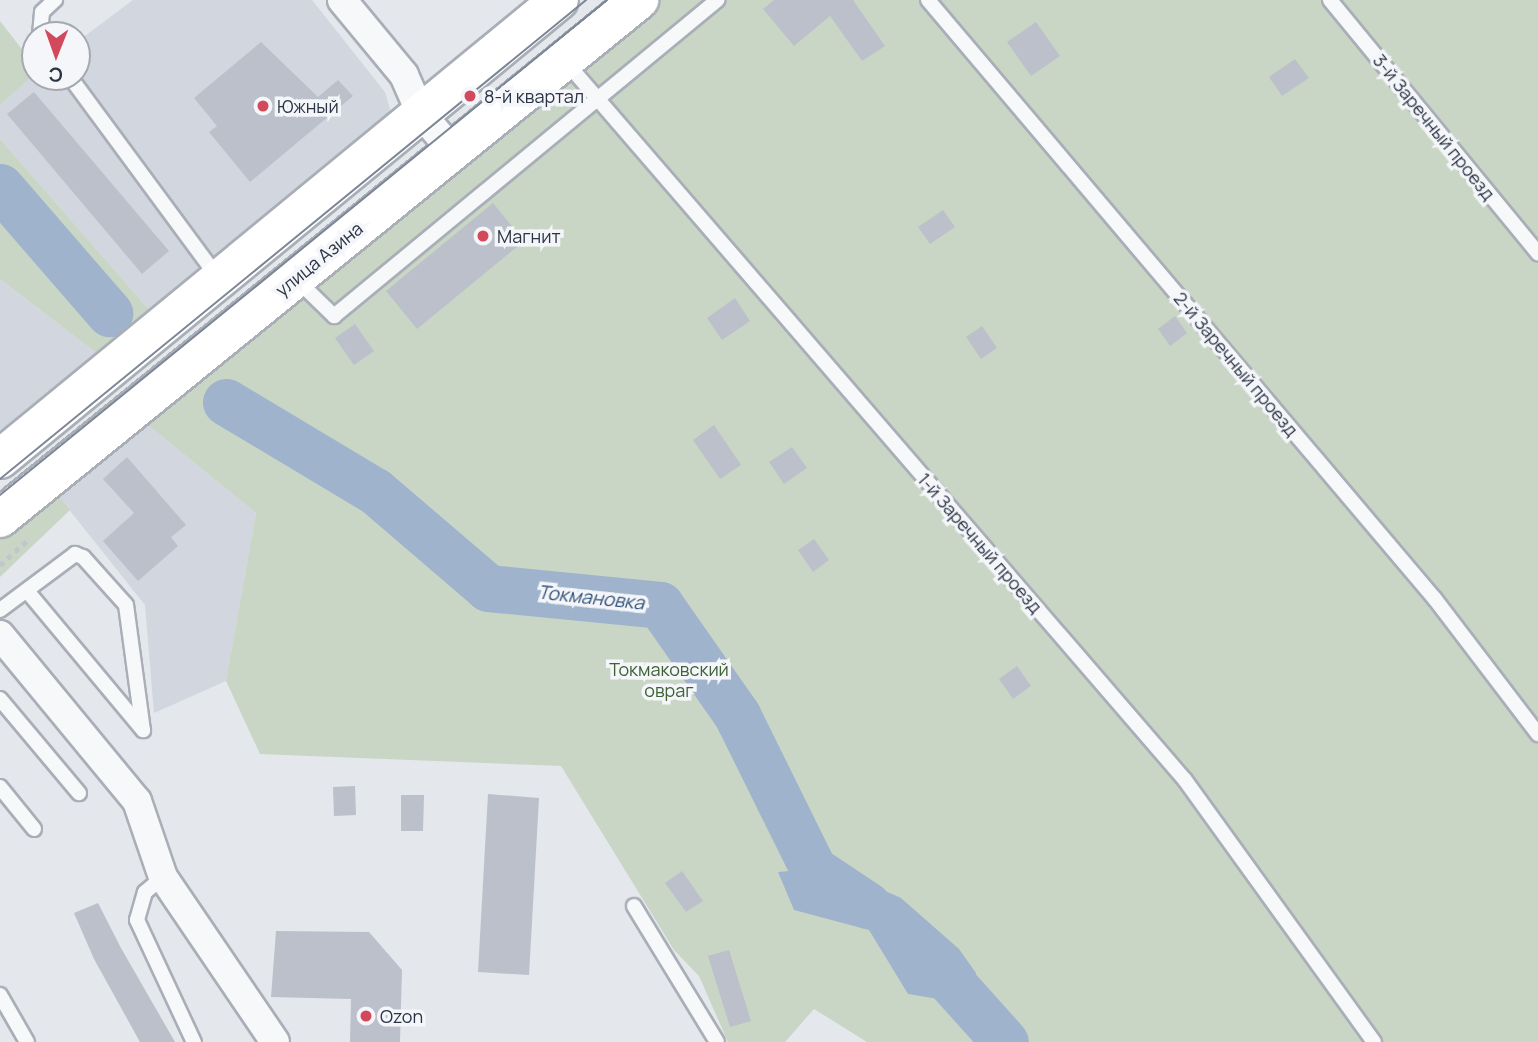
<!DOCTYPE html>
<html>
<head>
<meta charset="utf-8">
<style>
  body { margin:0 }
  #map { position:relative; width:1538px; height:1042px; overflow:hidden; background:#e4e7ec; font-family:Manrope,sans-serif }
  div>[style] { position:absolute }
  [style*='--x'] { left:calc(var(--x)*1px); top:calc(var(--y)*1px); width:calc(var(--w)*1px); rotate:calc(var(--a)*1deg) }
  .built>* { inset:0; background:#d2d6de }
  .green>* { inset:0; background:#c9d6c5 }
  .water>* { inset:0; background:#9fb4cc }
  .river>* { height:47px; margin:-23.5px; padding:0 23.5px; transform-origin:23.5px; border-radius:23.5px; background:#9fb4cc }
  .building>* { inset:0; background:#bbc0ca }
  .path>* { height:4.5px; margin-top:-2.25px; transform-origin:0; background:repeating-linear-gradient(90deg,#c2c5cb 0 5px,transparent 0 10px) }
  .roads { filter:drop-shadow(2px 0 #a9aeb7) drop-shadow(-2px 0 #a9aeb7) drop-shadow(0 2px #a9aeb7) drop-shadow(0 -2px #a9aeb7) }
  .lane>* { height:14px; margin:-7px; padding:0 7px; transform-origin:7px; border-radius:7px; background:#f7f8fa }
  .street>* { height:28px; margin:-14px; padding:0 14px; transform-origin:14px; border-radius:14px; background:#f7f8fa }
  .secondary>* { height:38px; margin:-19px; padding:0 19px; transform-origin:19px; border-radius:19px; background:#fff }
  .tram>* { height:2px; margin:-1px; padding:0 1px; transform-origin:1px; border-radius:1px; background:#7d8696 }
  .dots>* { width:19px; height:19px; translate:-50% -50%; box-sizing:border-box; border:4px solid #f4f6f9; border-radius:50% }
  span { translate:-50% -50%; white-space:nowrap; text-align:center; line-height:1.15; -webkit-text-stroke:7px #f4f6f9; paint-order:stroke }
  .poi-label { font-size:18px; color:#2b3445 }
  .left { translate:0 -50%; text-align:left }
  .street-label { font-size:18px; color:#2b3445 }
  .park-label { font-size:18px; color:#3f6138 }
  .water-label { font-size:19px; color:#34527a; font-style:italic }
  .north { position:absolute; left:21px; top:21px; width:70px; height:70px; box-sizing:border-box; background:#f4f6f9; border:2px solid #a4a8b1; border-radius:50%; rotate:181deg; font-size:19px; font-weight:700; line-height:28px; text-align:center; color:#2b3445 }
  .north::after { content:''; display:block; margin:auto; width:24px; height:32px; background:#d1495b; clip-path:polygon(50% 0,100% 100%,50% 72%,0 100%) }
</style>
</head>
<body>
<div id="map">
  <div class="built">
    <i style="clip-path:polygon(133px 0,312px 0,385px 92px,390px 109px,385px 126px,152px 313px,0 139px,0 105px,35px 74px,77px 77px,77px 42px)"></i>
    <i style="clip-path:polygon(0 279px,99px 355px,0 439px)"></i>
    <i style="clip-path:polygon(143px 421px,256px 513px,226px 681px,154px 713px,145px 605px,55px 492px)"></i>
  </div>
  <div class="green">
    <i style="clip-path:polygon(655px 0,1538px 0,1538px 1042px,867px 1042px,814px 1009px,785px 1042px,728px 1042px,699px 976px,674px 950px,561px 766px,260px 754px,226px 681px,256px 513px,143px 421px)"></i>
    <i style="clip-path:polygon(0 21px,35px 66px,35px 74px,0 105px)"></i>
    <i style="clip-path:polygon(0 139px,152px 313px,99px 355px,0 279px)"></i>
    <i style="clip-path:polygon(55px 492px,70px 510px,0 577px,0 536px)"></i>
  </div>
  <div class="water">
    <i style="clip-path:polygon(832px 867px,901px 898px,959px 949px,976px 973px,968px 1004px,908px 994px,869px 930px,794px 910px,778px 872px)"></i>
  </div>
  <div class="river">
    <i style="--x:0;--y:187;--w:167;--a:49.1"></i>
    <i style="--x:226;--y:402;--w:174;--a:30.9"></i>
    <i style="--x:375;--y:491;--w:149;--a:40.6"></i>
    <i style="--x:488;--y:588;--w:173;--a:5.6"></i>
    <i style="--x:660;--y:605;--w:134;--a:55"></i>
    <i style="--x:737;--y:715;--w:172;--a:63.7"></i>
    <i style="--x:813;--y:869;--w:65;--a:33.7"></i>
    <i style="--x:926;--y:954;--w:118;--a:48.1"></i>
  </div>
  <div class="building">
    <i style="clip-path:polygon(774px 0,853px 0,885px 46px,862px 61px,830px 16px,794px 46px,763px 9px)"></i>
    <i style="clip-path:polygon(1036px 22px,1060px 56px,1031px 76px,1007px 42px)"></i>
    <i style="clip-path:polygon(261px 42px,318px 97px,338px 80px,353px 96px,250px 182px,209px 132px,217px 126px,194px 98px)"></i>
    <i style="clip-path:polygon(1295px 59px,1309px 78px,1282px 96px,1269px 77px)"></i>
    <i style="clip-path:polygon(34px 92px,169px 251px,142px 274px,7px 114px)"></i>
    <i style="clip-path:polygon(493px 203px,524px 241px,417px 329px,386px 291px)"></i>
    <i style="clip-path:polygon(943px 210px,955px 227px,930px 244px,918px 227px)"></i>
    <i style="clip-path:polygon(735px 298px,750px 321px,722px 340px,707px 318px)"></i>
    <i style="clip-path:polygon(1175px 316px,1187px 333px,1170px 346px,1158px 329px)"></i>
    <i style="clip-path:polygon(355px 324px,374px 351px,354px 365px,335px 338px)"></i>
    <i style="clip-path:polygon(982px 326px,997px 348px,981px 359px,966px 337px)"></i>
    <i style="clip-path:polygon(714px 425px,741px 465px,720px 479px,693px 440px)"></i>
    <i style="clip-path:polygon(792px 447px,807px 468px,784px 484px,769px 462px)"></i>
    <i style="clip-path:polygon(127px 457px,186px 525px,171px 537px,178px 546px,138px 581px,103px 541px,134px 513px,103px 479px)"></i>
    <i style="clip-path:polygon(814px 539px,829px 560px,813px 572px,798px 550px)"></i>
    <i style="clip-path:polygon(1017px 666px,1031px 686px,1013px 699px,999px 679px)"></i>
    <i style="clip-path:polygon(355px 786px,356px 815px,334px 816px,333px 787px)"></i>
    <i style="clip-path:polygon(488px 794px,539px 798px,529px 975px,478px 972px)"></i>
    <i style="clip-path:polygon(401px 795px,424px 795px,423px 831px,401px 831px)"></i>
    <i style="clip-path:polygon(682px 871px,703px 901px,686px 912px,665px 883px)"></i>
    <i style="clip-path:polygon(98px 903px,121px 948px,175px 1042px,140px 1042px,94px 959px,74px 913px)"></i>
    <i style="clip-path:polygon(276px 931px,369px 932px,402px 970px,400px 1042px,350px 1042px,351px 999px,271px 997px)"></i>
    <i style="clip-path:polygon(729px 950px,751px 1021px,730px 1027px,708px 956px)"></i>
  </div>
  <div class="path">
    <i style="--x:0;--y:565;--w:38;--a:-42"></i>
  </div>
  <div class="roads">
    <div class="lane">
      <i style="--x:928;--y:0;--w:785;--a:49.76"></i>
      <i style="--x:1435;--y:599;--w:170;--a:52.7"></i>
      <i style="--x:1330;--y:0;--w:328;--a:50.6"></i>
      <i style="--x:40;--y:35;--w:23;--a:-85"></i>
      <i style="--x:42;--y:12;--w:18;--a:-43"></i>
      <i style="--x:565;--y:61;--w:949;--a:49.23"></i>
      <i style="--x:1185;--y:780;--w:323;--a:54.2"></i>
      <i style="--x:70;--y:77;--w:250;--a:53.6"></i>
      <i style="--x:297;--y:280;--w:52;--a:44.2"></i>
      <i style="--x:334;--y:316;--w:497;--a:-39.5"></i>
      <i style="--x:28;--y:592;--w:180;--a:50.2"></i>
      <i style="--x:0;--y:610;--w:94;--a:-36.7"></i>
      <i style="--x:75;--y:554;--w:9;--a:21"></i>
      <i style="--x:83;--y:557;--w:64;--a:48.1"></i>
      <i style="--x:126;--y:605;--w:126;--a:82.3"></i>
      <i style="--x:0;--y:699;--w:123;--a:50"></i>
      <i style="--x:0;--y:787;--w:54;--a:51"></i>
      <i style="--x:163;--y:877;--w:23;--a:140"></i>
      <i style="--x:145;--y:892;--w:29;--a:106"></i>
      <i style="--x:137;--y:920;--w:135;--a:65"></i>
      <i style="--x:634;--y:906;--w:159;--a:58.6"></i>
      <i style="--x:0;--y:995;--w:54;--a:60.1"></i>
    </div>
    <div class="street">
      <i style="--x:342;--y:0;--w:97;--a:50.4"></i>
      <i style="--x:404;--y:75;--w:43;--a:66.4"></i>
      <i style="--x:421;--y:114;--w:49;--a:49.1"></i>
      <i style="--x:0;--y:635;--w:215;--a:50.5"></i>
      <i style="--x:137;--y:801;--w:80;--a:71.1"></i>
      <i style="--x:163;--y:877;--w:199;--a:55.8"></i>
    </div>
    <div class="secondary">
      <i style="--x:0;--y:459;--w:723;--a:-39.39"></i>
      <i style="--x:0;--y:518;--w:823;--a:-39.03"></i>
    </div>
  </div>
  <div class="tram">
    <i style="--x:0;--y:479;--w:757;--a:-39.26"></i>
    <i style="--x:0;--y:495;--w:783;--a:-39.2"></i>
  </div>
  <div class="dots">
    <i style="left:470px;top:96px;background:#d1495b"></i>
    <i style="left:263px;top:106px;background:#d1495b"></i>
    <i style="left:483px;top:236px;background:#d1495b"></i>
    <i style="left:366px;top:1016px;background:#d1495b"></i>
  </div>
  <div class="poi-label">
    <span class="left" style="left:484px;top:96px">8-й квартал</span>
    <span class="left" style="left:277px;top:106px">Южный</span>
    <span class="left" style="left:497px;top:236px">Магнит</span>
    <span class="left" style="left:380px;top:1016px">Ozon</span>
  </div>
  <div class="street-label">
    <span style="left:1434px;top:127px;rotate:51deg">3-й Заречный проезд</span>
    <span style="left:319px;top:259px;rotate:-39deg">улица Азина</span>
    <span style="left:1236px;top:364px;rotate:50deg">2-й Заречный проезд</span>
    <span style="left:980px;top:543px;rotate:49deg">1-й Заречный проезд</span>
  </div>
  <div class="park-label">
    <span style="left:669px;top:680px">Токмаковский<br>овраг</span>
  </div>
  <div class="water-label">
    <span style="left:591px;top:598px;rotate:6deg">Токмановка</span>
  </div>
  <div class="north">С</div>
</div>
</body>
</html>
